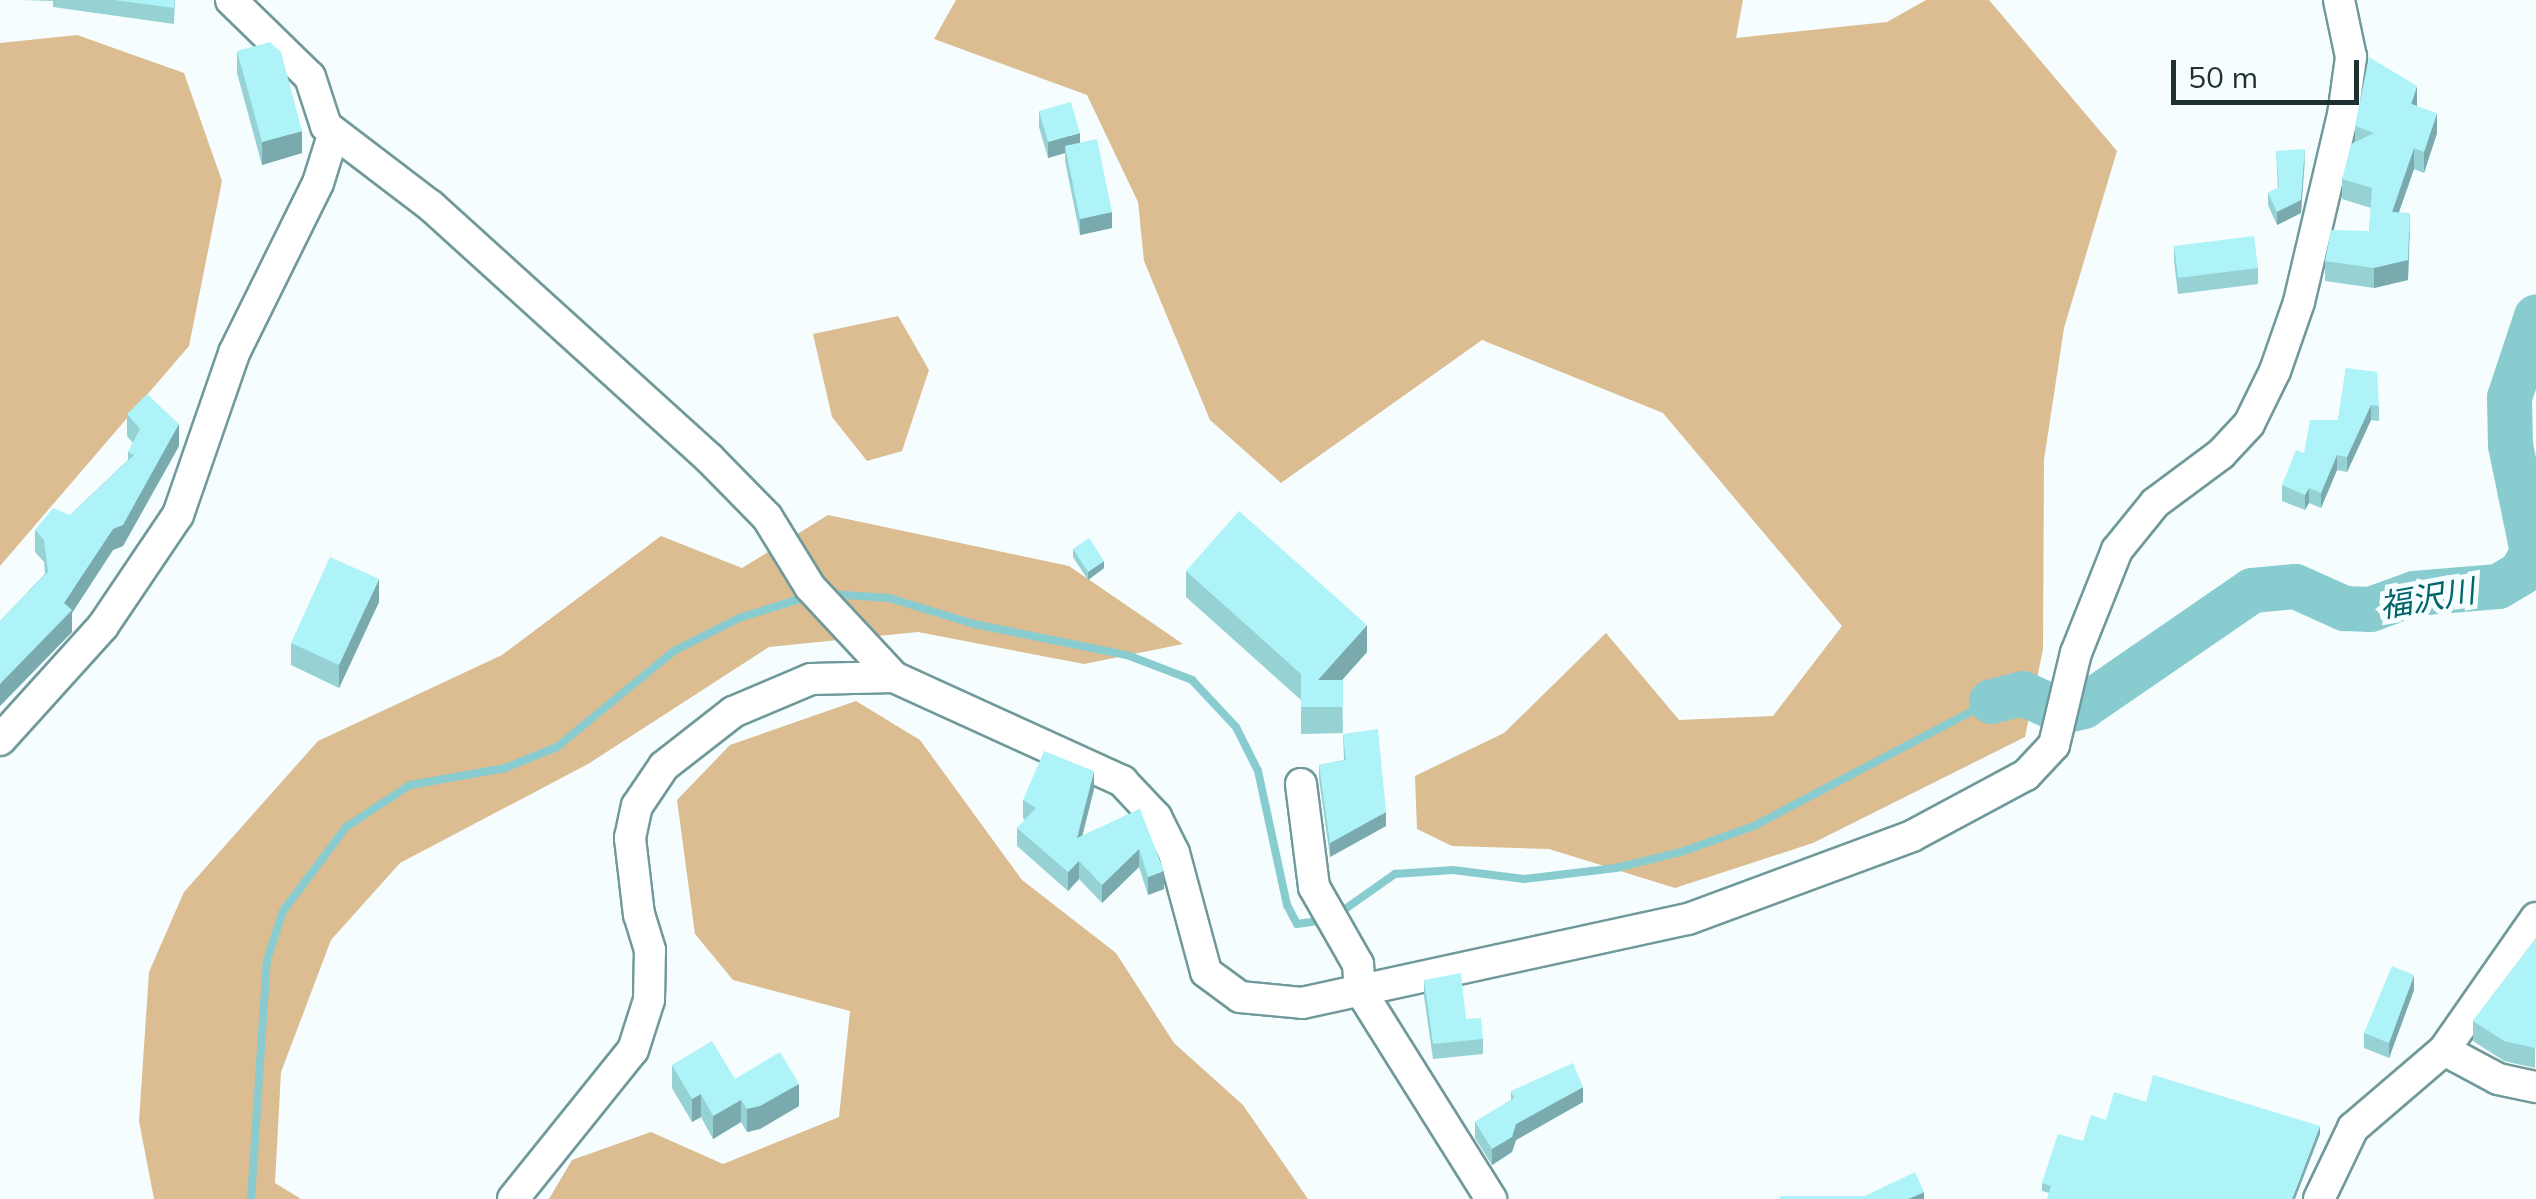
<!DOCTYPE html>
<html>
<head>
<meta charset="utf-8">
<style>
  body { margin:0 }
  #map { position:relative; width:2536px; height:1199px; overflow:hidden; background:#f5fdfe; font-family:Mulish,"Noto Sans JP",sans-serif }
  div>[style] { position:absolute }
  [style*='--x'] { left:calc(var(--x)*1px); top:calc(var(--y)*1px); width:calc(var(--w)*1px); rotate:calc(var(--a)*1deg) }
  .forest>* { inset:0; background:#dcbc91 }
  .stream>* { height:8px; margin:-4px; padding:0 4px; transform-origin:4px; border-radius:4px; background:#89ccd0 }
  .river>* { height:45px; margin:-22.5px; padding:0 22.5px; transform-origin:22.5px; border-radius:22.5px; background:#89ccd0 }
  .roads { filter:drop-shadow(2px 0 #70999b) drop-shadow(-2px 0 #70999b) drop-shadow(0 2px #70999b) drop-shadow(0 -2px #70999b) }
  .minor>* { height:30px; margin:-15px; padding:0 15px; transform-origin:15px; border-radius:15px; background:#fff }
  .wall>* { inset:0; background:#96d1d4 }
  .shaded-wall>* { inset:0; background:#7aaaad }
  .building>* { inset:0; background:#aef3f7 }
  span { translate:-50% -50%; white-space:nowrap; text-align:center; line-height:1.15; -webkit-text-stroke:10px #f5fdfe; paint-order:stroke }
  .water-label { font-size:32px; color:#006469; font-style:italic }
  .scale { position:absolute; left:2171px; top:60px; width:188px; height:45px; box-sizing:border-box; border:5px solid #1f3031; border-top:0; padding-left:12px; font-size:30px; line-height:35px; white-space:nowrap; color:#1f3031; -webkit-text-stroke:8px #f5fdfe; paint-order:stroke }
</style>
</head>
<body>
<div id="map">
  <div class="forest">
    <i style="clip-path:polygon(956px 0,1743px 0,1736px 38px,1887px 22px,1926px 0,1989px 0,2117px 151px,2064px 328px,2044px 460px,2043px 649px,2025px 737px,1813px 843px,1675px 888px,1549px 849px,1452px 846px,1417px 829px,1415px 776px,1504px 733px,1606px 633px,1679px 720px,1773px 716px,1842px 626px,1663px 413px,1482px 340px,1281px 483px,1210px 420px,1144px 261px,1138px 202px,1087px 95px,934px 39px)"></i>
    <i style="clip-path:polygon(77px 35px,184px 73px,222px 181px,189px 346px,0 566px,0 43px)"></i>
    <i style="clip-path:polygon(898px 316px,929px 370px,902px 451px,867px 461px,832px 417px,813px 334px)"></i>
    <i style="clip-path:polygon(828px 515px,1069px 566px,1183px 644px,1084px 664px,918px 632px,769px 647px,588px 764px,400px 863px,331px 940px,281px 1072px,275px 1183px,301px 1199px,154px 1199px,139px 1121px,149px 972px,184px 892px,318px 741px,502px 655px,661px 536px,742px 568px)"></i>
    <i style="clip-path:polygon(856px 701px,920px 740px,1022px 880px,1116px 953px,1174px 1043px,1243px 1105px,1308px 1199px,549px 1199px,572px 1160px,651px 1132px,723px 1164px,839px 1117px,850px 1011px,733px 980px,695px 934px,677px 800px,730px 745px)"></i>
  </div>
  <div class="stream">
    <i style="--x:829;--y:594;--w:60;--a:3.8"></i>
    <i style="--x:889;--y:598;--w:89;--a:17"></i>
    <i style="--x:974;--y:624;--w:156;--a:11.5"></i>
    <i style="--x:1127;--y:655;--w:70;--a:21"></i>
    <i style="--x:1192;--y:680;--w:64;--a:46.9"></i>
    <i style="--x:1236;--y:727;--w:49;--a:63.4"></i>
    <i style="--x:1258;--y:771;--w:137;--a:77.8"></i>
    <i style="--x:1287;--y:905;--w:21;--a:62"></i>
    <i style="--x:1297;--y:924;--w:28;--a:-8"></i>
    <i style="--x:1338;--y:914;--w:70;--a:-35.1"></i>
    <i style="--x:1395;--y:874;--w:58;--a:-3.9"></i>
    <i style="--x:1453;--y:870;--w:72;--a:7.2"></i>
    <i style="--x:1524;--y:879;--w:93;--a:-6.8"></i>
    <i style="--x:1616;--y:868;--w:70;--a:-14"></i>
    <i style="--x:1684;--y:851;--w:74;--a:-19.7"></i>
    <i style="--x:1754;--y:826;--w:268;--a:-27.8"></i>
    <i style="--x:251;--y:1199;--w:240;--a:-86.2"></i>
    <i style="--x:267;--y:960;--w:52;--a:-71.9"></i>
    <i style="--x:283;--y:911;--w:105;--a:-53.1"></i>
    <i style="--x:346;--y:827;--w:77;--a:-33.3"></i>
    <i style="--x:410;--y:785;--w:97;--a:-10.1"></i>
    <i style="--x:505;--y:768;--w:56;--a:-22"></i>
    <i style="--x:557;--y:747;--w:151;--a:-39.4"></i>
    <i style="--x:674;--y:651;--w:73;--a:-26.9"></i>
    <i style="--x:739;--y:618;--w:70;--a:-17.4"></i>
  </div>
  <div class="river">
    <i style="--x:1991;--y:701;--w:32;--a:-14"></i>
    <i style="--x:2022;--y:693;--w:44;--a:24.2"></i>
    <i style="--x:2062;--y:711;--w:22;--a:-13"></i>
    <i style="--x:2083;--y:706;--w:205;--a:-34.5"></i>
    <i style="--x:2252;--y:590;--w:43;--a:-5.3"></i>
    <i style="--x:2295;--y:586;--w:54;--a:24.2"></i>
    <i style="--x:2344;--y:608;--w:26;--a:2"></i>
    <i style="--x:2370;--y:609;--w:47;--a:-20"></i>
    <i style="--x:2414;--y:593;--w:84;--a:-4.8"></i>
    <i style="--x:2498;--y:586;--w:27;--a:-31"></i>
    <i style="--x:2521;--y:572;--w:23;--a:-61"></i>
    <i style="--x:2532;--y:552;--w:109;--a:-101.6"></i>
    <i style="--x:2510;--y:445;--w:48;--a:-91.2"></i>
    <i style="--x:2509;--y:397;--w:85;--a:-71.6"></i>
  </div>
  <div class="roads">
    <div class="minor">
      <i style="--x:231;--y:0;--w:110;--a:44.3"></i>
      <i style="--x:310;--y:77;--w:52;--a:71.9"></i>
      <i style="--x:326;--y:126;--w:132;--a:37.3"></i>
      <i style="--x:431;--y:206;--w:375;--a:42.2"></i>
      <i style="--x:709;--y:458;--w:83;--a:45.5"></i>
      <i style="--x:767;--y:517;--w:82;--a:58.4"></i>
      <i style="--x:810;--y:587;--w:123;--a:47"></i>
      <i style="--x:894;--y:677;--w:251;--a:24.5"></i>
      <i style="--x:1122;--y:781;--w:50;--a:46.6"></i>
      <i style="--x:1156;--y:817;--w:40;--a:63.4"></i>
      <i style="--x:1174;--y:853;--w:123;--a:74.9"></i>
      <i style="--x:1206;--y:972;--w:42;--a:36.3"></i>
      <i style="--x:1240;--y:997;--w:62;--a:5.5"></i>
      <i style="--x:1302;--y:1003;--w:395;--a:-12.3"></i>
      <i style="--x:1688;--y:919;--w:239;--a:-20.3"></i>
      <i style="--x:1912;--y:836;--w:129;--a:-28.2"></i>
      <i style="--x:2026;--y:775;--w:41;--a:-47"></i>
      <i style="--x:2054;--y:745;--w:95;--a:-76.6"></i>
      <i style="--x:2076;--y:653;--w:111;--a:-68.3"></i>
      <i style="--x:2117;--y:550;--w:60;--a:-51"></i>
      <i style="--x:2155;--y:503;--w:82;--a:-36.6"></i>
      <i style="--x:2221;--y:454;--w:41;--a:-47"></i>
      <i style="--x:2249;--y:424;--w:59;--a:-63.9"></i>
      <i style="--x:2275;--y:371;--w:73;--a:-70.8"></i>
      <i style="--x:2299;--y:302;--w:192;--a:-76.8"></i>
      <i style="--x:2343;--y:115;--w:59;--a:-82.1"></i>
      <i style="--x:2351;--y:57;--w:58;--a:-101.9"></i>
      <i style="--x:0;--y:740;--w:154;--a:-47.9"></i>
      <i style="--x:103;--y:626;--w:134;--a:-56"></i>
      <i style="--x:178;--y:515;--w:171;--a:-70.9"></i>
      <i style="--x:234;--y:353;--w:190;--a:-63.7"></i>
      <i style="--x:318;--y:183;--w:53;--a:-72.6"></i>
      <i style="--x:1301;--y:784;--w:104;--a:82.8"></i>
      <i style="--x:1314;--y:887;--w:89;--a:60.3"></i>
      <i style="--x:1358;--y:964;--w:26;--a:86"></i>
      <i style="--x:1360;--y:990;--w:247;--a:57.9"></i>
      <i style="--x:2444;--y:1050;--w:61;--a:28.2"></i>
      <i style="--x:2498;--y:1079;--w:39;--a:12"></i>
      <i style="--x:513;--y:1199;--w:191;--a:-51.2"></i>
      <i style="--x:633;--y:1050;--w:52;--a:-72.3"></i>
      <i style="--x:649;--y:1000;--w:50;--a:-88.9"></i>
      <i style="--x:650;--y:950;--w:37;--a:-107"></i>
      <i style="--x:639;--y:915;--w:78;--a:-96.7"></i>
      <i style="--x:630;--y:838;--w:33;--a:-78"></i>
      <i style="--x:637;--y:806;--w:48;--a:-56"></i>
      <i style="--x:664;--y:766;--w:88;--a:-38"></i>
      <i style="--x:733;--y:712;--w:85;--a:-22.9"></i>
      <i style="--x:811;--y:679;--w:83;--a:-1.4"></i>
      <i style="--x:2319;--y:1199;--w:79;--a:-64.4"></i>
      <i style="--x:2353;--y:1128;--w:120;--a:-40.6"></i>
      <i style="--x:2444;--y:1050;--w:161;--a:-55.1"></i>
    </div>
  </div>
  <div class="wall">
    <i style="clip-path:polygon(22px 0,175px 0,174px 24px,53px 7px,53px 1px)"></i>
    <i style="clip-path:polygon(237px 51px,302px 153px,262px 165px,237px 73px)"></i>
    <i style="clip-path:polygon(2417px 106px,2437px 133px,2424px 173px,2414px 169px,2399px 212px,2410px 233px,2408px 280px,2374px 288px,2325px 281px,2325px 261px,2369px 231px,2371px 208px,2342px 199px,2342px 179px,2355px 142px,2355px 126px)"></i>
    <i style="clip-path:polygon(1039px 111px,1080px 143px,1112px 228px,1080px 235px,1065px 161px,1065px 153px,1048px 158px,1039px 127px)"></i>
    <i style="clip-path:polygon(2276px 151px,2305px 161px,2301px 213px,2277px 225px,2268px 205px,2268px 193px,2278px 188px)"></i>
    <i style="clip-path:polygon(2174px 246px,2258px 268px,2258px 284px,2178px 294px,2174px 261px)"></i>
    <i style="clip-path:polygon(2346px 368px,2379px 406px,2379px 421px,2371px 420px,2347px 472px,2337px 470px,2321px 508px,2309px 503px,2305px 510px,2282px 501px,2282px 485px,2304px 453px,2338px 420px)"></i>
    <i style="clip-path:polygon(127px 414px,179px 446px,123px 546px,113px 550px,72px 613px,72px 632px,0 706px,0 621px,45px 574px,44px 562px,35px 552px,35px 530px,70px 515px,128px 460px,128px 452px,133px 443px,127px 436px)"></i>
    <i style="clip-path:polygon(1073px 549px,1104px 568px,1088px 580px,1073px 557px)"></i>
    <i style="clip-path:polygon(1186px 571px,1367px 652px,1342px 680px,1343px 733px,1301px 734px,1301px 700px,1186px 597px)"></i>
    <i style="clip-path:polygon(379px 602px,339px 688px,291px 665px,291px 643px)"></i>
    <i style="clip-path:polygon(1343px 734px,1386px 826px,1330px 857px,1319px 779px,1319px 765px,1344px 760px)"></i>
    <i style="clip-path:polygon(1094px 789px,1082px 836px,1140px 809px,1164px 889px,1148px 895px,1139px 867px,1102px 903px,1079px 879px,1068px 891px,1017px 846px,1017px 828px,1025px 820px,1023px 818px,1023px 800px)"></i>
    <i style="clip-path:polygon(2536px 938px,2535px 1068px,2504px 1061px,2473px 1041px,2473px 1021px)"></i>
    <i style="clip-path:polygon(1424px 980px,1483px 1039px,1483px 1054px,1433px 1059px,1424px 996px)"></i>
    <i style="clip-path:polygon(2414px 990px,2389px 1058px,2364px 1048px,2364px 1033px)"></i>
    <i style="clip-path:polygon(672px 1065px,735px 1079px,799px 1106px,760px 1129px,747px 1132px,741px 1122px,713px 1139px,701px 1117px,692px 1122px,672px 1088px)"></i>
    <i style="clip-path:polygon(1511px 1091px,1583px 1102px,1516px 1140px,1512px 1152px,1492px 1165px,1475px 1138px,1475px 1122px,1511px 1100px)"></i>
    <i style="clip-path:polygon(2146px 1102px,2320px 1134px,2049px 1193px,2042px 1191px,2042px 1183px,2106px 1120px)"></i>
  </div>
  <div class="shaded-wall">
    <i style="clip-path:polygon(2417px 86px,2417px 106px,2411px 104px)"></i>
    <i style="clip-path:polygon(2437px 113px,2437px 133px,2424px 173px,2424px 152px)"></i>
    <i style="clip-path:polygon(302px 131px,302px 153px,262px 165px,262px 142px)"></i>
    <i style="clip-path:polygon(1080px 133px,1080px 149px,1065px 146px,1065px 153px,1048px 158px,1048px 142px)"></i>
    <i style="clip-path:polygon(2414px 148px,2414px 169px,2392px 232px,2392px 212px)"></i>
    <i style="clip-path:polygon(2305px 149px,2301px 213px,2277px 225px,2277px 212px)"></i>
    <i style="clip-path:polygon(1112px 212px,1112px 228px,1080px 235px,1080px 219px)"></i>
    <i style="clip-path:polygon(2410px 213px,2408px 280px,2374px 288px,2374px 268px)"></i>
    <i style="clip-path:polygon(2371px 405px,2371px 420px,2347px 472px,2347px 457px)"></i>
    <i style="clip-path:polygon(179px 424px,179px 446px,123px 546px,113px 550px,72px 613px,72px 632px,0 706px,0 684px,64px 603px)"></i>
    <i style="clip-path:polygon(2337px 455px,2337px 470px,2321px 508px,2321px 493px)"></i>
    <i style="clip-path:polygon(2309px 488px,2309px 503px,2305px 510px,2305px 495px)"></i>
    <i style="clip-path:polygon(1104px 561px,1104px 568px,1088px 580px,1088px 572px)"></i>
    <i style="clip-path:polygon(379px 579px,379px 602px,339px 688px,339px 665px)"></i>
    <i style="clip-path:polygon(1367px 625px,1367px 652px,1318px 707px,1318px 680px)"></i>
    <i style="clip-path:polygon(1094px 771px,1094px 789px,1077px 857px,1077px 838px)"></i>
    <i style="clip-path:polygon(1386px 812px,1386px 826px,1330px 857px,1330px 843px)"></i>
    <i style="clip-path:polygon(1139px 849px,1139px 867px,1102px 903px,1102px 885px)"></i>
    <i style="clip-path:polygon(1079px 861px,1079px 879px,1068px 891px,1068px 872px)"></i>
    <i style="clip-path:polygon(1164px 871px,1164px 889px,1148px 895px,1148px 877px)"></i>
    <i style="clip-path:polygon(2414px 975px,2414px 990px,2389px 1058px,2389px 1043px)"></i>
    <i style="clip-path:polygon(799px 1084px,799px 1106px,760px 1129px,747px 1132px,747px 1109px)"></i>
    <i style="clip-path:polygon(1583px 1087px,1583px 1102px,1516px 1140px,1512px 1152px,1492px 1165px,1492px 1149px,1516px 1124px)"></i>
    <i style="clip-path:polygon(701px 1094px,701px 1117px,692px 1122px,692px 1099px)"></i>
    <i style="clip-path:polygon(741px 1100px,741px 1122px,713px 1139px,713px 1116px)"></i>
    <i style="clip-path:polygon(2320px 1126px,2320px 1134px,2295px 1199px,2292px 1199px)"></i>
    <i style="clip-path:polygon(1924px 1192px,1924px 1199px,1908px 1199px)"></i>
  </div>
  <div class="building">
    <i style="clip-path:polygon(114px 0,174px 0,174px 8px)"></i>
    <i style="clip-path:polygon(270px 42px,281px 52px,302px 131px,262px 142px,237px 51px)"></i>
    <i style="clip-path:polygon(2369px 57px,2417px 86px,2411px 104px,2437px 113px,2424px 152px,2414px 148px,2392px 212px,2410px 213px,2408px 260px,2374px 268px,2325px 261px,2331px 230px,2369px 231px,2372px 188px,2342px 179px,2351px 144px,2374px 133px,2355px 126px)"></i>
    <i style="clip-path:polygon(1071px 102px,1080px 133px,1048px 142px,1039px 111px)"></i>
    <i style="clip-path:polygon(1097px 139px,1112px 212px,1080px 219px,1065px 146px)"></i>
    <i style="clip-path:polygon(2305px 149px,2301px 200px,2277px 212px,2268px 193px,2279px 187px,2276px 151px)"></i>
    <i style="clip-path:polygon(2254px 236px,2258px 268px,2178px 278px,2174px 246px)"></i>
    <i style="clip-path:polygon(2346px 368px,2377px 372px,2379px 406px,2371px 405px,2347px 457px,2337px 455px,2321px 493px,2309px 488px,2305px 495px,2282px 485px,2296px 450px,2304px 453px,2310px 420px,2338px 420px)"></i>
    <i style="clip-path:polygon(147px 394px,179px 424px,123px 525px,113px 529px,64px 603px,72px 610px,0 684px,0 621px,48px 572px,44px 540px,35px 530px,53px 508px,70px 515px,134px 455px,128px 452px,140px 429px,127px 414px)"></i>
    <i style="clip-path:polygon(1239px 511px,1367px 625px,1318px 680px,1343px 680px,1343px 707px,1301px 707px,1301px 674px,1186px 571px)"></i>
    <i style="clip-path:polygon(1089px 538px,1104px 561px,1088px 572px,1073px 549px)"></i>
    <i style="clip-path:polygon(330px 557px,379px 579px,339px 665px,291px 643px)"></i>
    <i style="clip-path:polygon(1378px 729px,1386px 812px,1330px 843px,1319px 765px,1346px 760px,1343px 734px)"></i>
    <i style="clip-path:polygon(1044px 751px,1094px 771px,1077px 838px,1140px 809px,1164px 871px,1148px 877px,1139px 849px,1102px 885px,1079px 861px,1068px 872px,1017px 828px,1036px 808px,1023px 800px)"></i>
    <i style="clip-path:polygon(2536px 938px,2536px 1047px,2535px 1048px,2504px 1041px,2473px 1021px)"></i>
    <i style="clip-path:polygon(2392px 966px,2414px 975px,2389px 1043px,2364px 1033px)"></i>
    <i style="clip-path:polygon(1461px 973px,1466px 1019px,1481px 1018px,1483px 1039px,1433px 1044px,1424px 980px)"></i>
    <i style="clip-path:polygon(712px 1041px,735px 1079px,780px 1052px,799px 1084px,760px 1106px,747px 1109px,741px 1100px,713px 1116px,701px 1094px,692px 1099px,672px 1065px)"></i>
    <i style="clip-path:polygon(1573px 1063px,1583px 1087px,1516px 1124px,1512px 1137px,1492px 1149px,1475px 1122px,1514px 1098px,1511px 1091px)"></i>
    <i style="clip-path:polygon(2153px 1075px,2320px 1126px,2292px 1199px,2047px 1199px,2051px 1186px,2042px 1183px,2058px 1134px,2083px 1141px,2091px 1115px,2106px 1120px,2114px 1092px,2146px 1102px)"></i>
    <i style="clip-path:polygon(1915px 1172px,1924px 1192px,1908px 1199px,1780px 1199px,1780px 1196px,1865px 1196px)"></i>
  </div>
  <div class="water-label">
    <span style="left:2427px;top:598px;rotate:-10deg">福沢川</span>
  </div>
  <div class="scale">50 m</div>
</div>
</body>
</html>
